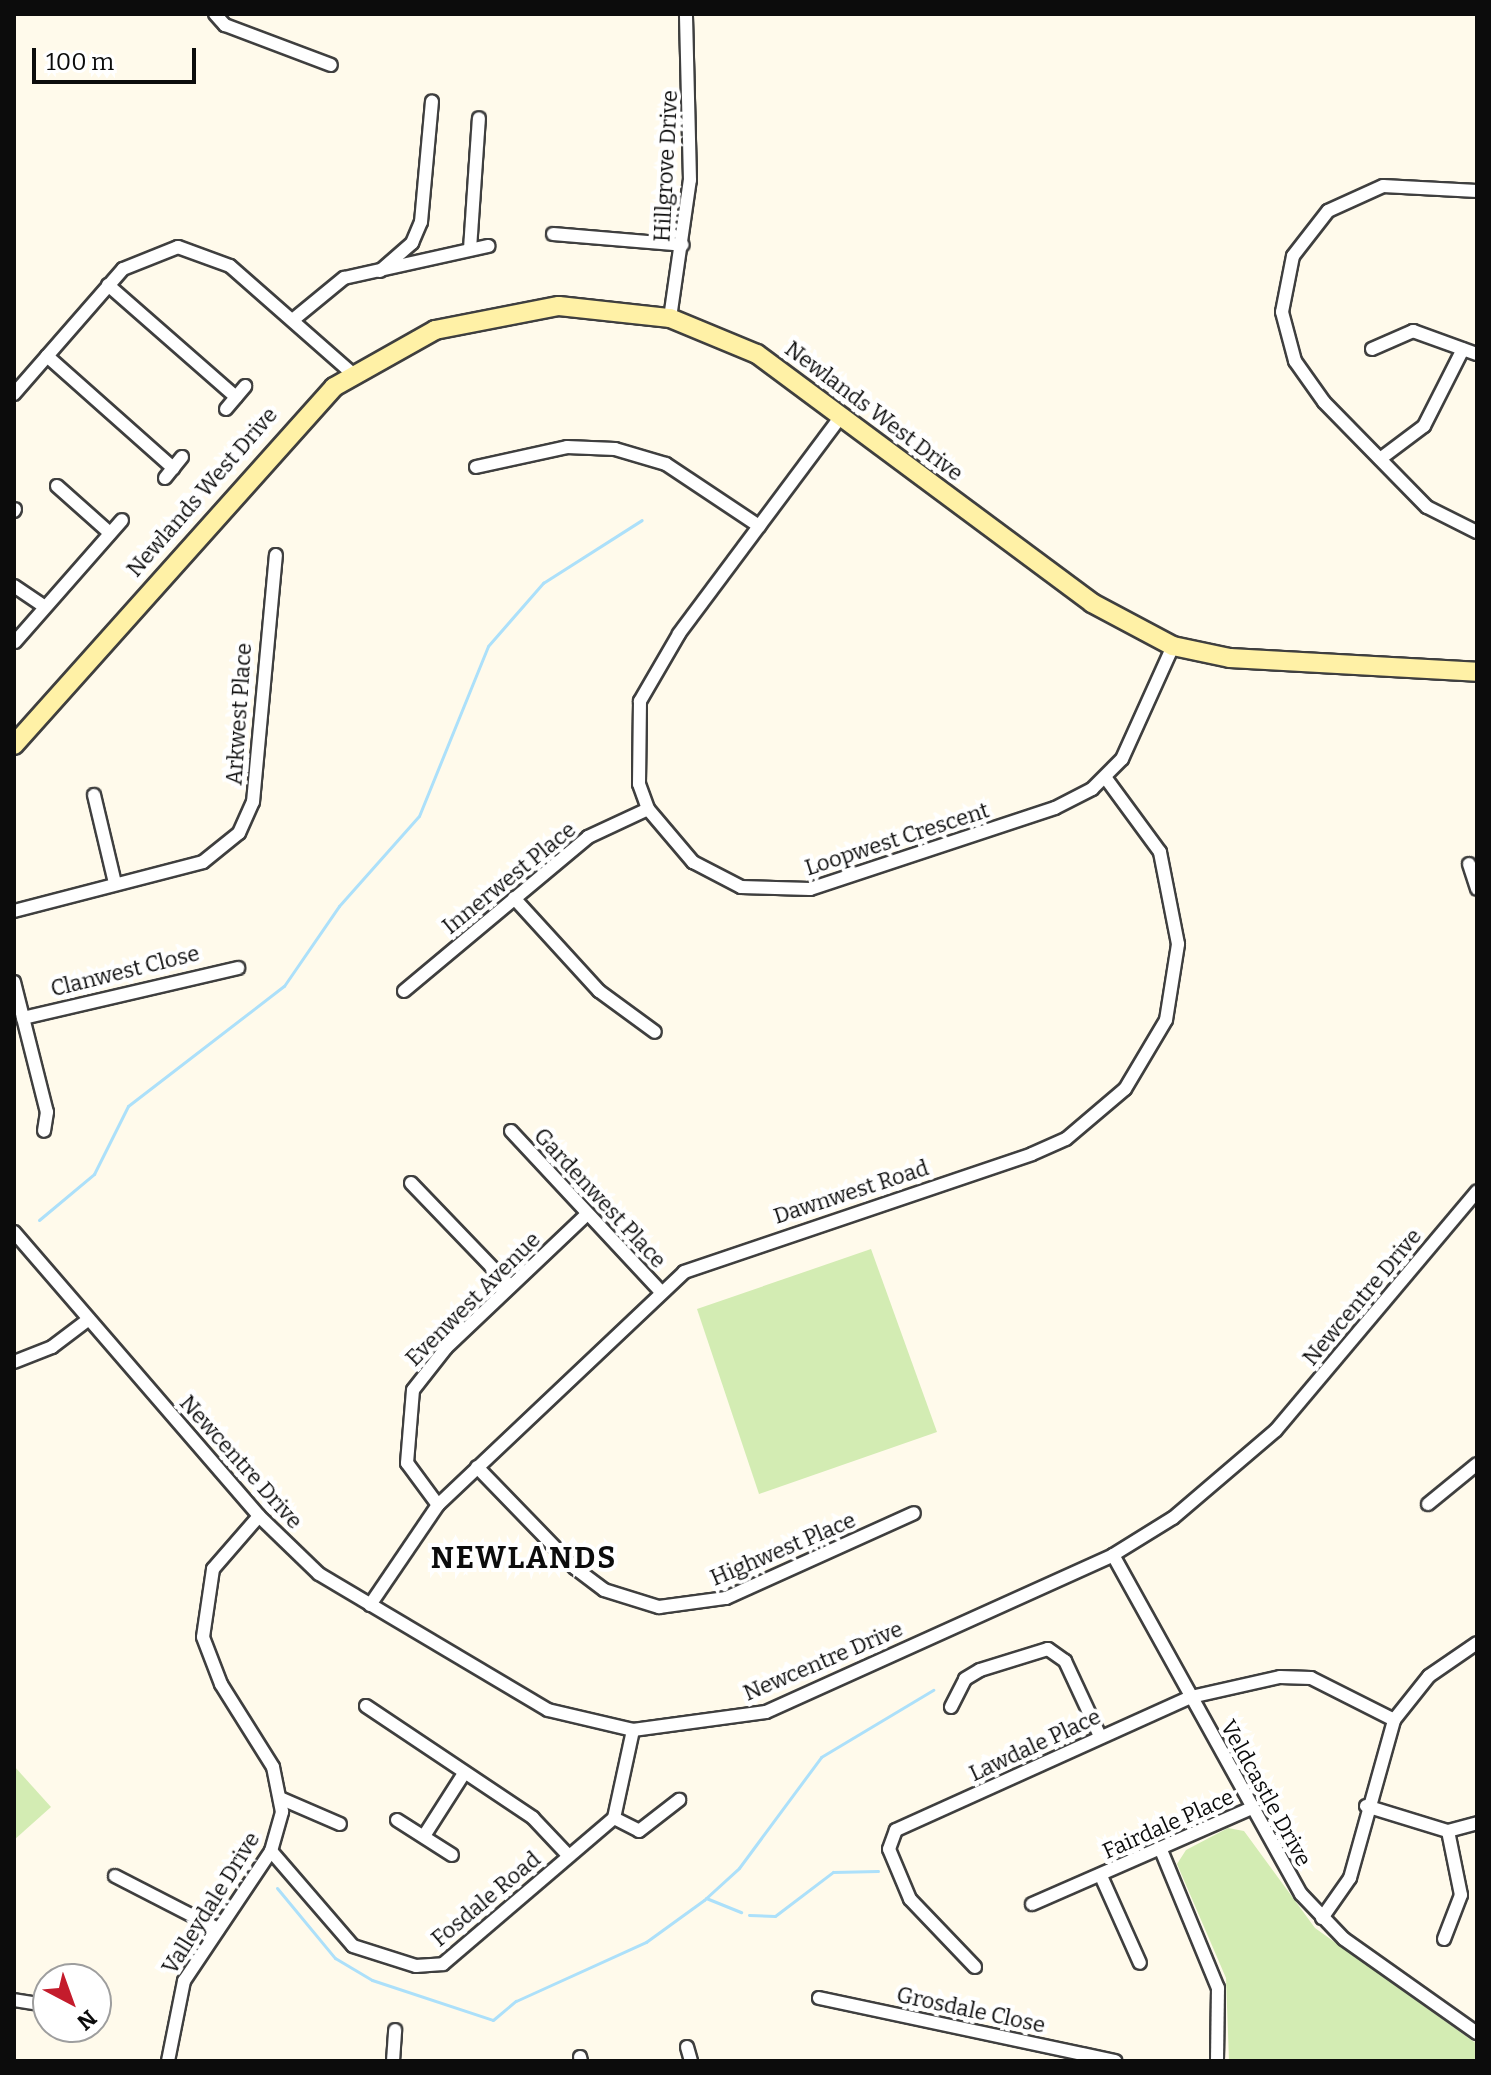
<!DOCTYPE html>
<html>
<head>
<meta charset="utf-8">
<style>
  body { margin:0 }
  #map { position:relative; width:1491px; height:2075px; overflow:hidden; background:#fffaeb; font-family:Bitter,serif }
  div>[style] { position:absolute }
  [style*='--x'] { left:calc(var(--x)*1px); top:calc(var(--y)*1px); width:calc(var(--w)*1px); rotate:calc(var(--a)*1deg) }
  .green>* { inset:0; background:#d3ecb3 }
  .stream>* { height:3px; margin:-1.5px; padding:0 1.5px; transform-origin:1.5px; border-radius:1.5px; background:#ace0fa }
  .roads { filter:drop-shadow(2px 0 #3f3f3f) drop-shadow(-2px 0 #3f3f3f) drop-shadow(0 2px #3f3f3f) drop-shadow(0 -2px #3f3f3f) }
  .street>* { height:12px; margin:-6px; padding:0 6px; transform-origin:6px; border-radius:6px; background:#fff }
  .secondary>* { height:18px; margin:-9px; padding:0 9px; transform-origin:9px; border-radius:9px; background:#fff1a6 }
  span { translate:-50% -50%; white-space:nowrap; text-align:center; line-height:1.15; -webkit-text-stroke:8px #fff; paint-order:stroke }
  .street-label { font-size:22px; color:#0c0c0c }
  .district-label { font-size:30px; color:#0c0c0c; font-weight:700; letter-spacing:2px }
  .frame { position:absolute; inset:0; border:16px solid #0c0c0c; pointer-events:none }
  .north { position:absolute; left:32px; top:1963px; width:80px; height:80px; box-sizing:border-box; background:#fff; border:2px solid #9e9e9e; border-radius:50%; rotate:139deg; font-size:22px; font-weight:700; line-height:32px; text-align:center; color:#0c0c0c }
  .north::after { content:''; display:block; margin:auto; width:28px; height:36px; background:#c41c2c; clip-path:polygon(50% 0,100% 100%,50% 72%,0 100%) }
  .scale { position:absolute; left:32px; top:48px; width:164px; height:36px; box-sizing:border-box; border:4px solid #0c0c0c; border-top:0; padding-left:10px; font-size:24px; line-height:28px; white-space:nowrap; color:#0c0c0c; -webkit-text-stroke:6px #fff; paint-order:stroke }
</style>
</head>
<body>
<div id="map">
  <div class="green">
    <i style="clip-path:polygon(871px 1249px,937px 1432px,759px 1494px,697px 1309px)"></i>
    <i style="clip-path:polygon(14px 1766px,51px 1807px,14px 1840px)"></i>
    <i style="clip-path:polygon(1228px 1828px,1244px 1831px,1315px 1928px,1477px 2044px,1477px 2061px,1229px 2061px,1226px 1978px,1177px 1864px,1186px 1850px)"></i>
  </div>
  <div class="stream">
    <i style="--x:39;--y:1220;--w:72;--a:-39.9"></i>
    <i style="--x:94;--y:1174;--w:76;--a:-63.4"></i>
    <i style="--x:128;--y:1106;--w:197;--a:-37.6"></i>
    <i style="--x:284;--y:986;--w:97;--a:-55.5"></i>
    <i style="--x:339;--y:906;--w:120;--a:-48.4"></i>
    <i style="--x:419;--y:816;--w:183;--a:-67.9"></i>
    <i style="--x:488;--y:646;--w:84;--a:-48.9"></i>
    <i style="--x:543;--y:583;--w:117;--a:-32.5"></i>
    <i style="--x:277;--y:1888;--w:91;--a:50.4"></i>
    <i style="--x:335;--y:1958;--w:43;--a:30.7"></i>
    <i style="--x:372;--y:1980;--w:127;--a:18.3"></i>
    <i style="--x:493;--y:2020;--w:30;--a:-40"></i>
    <i style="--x:516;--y:2001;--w:143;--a:-24.4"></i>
    <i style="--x:646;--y:1942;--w:72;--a:-35.9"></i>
    <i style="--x:704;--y:1900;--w:47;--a:-42.4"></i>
    <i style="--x:739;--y:1868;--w:138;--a:-53.5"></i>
    <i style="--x:821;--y:1757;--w:131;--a:-30.9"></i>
    <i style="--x:706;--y:1898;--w:38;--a:22"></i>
    <i style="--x:749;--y:1915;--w:26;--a:2"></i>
    <i style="--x:775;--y:1916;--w:73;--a:-37.2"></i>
    <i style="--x:833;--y:1872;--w:45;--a:-1.3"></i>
  </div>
  <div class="roads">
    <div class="street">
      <i style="--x:215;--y:14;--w:15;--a:48"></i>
      <i style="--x:225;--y:25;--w:113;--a:20.7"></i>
      <i style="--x:1477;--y:191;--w:94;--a:-177"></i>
      <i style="--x:1383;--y:186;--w:60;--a:155.6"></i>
      <i style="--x:1328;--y:211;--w:57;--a:127.9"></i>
      <i style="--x:1293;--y:256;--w:57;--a:101.1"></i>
      <i style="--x:1282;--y:312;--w:51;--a:75.1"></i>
      <i style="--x:1295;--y:361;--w:50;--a:54.7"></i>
      <i style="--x:1324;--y:402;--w:147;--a:45.6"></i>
      <i style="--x:1427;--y:507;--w:56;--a:26.6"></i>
      <i style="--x:553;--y:234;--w:130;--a:4.8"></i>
      <i style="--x:470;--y:249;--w:131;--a:-86.1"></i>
      <i style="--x:380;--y:271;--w:43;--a:-41.2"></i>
      <i style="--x:412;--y:243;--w:23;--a:-67"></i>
      <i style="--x:421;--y:222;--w:121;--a:-84.8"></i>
      <i style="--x:108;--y:285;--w:170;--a:41.2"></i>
      <i style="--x:670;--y:318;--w:139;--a:-81.8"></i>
      <i style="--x:690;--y:180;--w:166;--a:-91.4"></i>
      <i style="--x:294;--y:319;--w:65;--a:-39.4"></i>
      <i style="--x:344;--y:278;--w:148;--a:-12.5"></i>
      <i style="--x:1372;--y:349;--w:45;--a:-23.7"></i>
      <i style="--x:1413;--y:331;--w:68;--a:19.8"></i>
      <i style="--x:47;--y:356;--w:169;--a:41.6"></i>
      <i style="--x:14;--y:394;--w:166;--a:-48.9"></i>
      <i style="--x:123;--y:269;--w:59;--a:-21.8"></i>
      <i style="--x:178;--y:247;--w:55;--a:20.1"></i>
      <i style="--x:230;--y:266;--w:162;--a:41.3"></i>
      <i style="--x:226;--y:409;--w:30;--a:-50"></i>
      <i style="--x:842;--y:415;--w:273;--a:126.7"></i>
      <i style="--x:679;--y:634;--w:78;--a:120.2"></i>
      <i style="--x:640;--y:701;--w:83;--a:90.7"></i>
      <i style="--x:639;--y:784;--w:27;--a:70"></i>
      <i style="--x:648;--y:809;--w:70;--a:49.7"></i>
      <i style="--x:693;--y:862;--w:54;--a:27.5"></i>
      <i style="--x:741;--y:887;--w:69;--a:1.7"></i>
      <i style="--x:810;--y:889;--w:258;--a:-18.3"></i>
      <i style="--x:1055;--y:808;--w:42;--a:-27.2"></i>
      <i style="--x:1092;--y:789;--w:42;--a:-45"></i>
      <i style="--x:1122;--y:759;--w:124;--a:-65.7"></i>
      <i style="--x:1380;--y:459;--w:55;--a:-36.9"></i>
      <i style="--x:1424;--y:426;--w:86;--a:-63.1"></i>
      <i style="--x:476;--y:467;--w:93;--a:-12.4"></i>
      <i style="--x:567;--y:447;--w:48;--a:2.4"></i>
      <i style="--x:615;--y:449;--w:53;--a:16.4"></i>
      <i style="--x:666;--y:464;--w:112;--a:33.7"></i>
      <i style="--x:165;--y:478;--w:27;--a:-51"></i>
      <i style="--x:57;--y:486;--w:71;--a:41.6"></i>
      <i style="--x:14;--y:511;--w:2;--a:-63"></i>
      <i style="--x:14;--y:586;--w:37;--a:34"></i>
      <i style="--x:15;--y:642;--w:162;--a:-48.7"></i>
      <i style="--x:94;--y:795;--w:90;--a:76.6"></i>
      <i style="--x:1469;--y:864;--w:26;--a:72"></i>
      <i style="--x:514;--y:898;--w:126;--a:47.6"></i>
      <i style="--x:599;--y:991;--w:69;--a:36.2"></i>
      <i style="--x:14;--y:911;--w:195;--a:-14.5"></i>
      <i style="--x:203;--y:862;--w:46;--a:-38.9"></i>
      <i style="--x:239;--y:833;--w:34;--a:-66"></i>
      <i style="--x:253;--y:802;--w:248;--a:-84.7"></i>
      <i style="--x:14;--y:982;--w:134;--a:75.8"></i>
      <i style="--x:47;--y:1112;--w:19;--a:99"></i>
      <i style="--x:404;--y:991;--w:240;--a:-39.9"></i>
      <i style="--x:588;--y:837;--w:66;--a:-25"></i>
      <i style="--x:23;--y:1018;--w:221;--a:-13.1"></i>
      <i style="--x:511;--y:1131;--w:219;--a:47"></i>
      <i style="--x:411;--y:1183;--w:143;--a:46.1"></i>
      <i style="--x:14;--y:1232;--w:375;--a:49.2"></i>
      <i style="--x:259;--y:1516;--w:83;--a:44"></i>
      <i style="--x:319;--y:1574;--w:266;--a:30.7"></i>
      <i style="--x:548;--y:1710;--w:87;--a:13.2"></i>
      <i style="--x:633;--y:1730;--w:134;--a:-7.7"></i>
      <i style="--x:766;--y:1712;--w:381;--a:-24.3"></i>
      <i style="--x:1113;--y:1555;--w:70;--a:-31.7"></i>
      <i style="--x:1173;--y:1518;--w:135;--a:-40.5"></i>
      <i style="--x:1276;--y:1430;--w:312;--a:-49.9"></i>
      <i style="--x:14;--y:1362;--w:41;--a:-21.5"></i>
      <i style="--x:52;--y:1347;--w:46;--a:-37.1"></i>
      <i style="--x:477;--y:1467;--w:141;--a:45.9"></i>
      <i style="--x:575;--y:1568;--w:36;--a:37"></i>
      <i style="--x:604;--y:1590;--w:58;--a:17.2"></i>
      <i style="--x:659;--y:1607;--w:68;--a:-7.7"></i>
      <i style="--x:726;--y:1598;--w:206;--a:-24.3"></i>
      <i style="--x:1428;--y:1504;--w:63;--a:-39.2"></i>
      <i style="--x:438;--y:1505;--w:52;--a:-126.4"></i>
      <i style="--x:407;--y:1463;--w:73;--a:-85.3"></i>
      <i style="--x:413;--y:1390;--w:53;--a:-51.8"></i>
      <i style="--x:446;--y:1348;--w:193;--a:-43.5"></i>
      <i style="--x:1113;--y:1555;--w:388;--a:61"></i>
      <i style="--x:1301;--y:1894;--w:62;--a:46.3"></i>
      <i style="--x:1344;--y:1939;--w:163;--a:35.3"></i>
      <i style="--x:370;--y:1605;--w:121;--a:-55.8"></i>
      <i style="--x:438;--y:1505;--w:339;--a:-43.4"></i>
      <i style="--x:684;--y:1272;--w:367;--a:-18.7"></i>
      <i style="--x:1032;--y:1154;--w:37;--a:-24"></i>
      <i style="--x:1066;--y:1139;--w:77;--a:-40.3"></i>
      <i style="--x:1125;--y:1089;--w:80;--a:-59.3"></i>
      <i style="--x:1166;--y:1020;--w:77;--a:-81"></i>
      <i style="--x:1178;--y:944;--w:94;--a:-101.1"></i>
      <i style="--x:1160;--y:852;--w:93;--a:-126.3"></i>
      <i style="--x:366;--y:1706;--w:201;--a:33.8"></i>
      <i style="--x:533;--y:1818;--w:51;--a:46.6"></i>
      <i style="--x:951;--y:1707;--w:31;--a:-63"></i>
      <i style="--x:965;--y:1679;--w:17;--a:-31"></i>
      <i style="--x:980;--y:1670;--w:71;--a:-17.2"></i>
      <i style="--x:1048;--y:1649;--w:21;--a:35"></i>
      <i style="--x:1065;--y:1661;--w:83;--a:65"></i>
      <i style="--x:282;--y:1799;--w:63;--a:23.3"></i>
      <i style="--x:1366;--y:1806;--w:86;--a:17"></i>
      <i style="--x:1448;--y:1831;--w:30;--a:-15"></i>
      <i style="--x:614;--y:1818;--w:28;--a:27"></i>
      <i style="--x:639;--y:1831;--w:51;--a:-37.8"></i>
      <i style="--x:397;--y:1820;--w:65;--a:32.5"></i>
      <i style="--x:424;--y:1836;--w:72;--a:-57.4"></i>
      <i style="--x:1161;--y:1850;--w:149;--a:67.6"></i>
      <i style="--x:1218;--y:1988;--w:73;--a:90.8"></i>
      <i style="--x:271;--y:1851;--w:125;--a:49.2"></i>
      <i style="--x:353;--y:1946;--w:66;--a:17.6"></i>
      <i style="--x:416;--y:1966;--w:27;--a:-4"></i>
      <i style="--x:443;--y:1964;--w:225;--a:-40.5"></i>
      <i style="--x:614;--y:1818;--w:90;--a:-77.8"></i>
      <i style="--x:115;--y:1876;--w:116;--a:27.2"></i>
      <i style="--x:1101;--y:1876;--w:95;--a:65.9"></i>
      <i style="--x:1032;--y:1904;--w:240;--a:-23.6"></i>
      <i style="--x:1322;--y:1918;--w:49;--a:-55"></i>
      <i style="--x:1350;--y:1878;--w:164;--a:-74.4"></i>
      <i style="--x:1394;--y:1720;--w:56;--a:-51.5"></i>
      <i style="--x:1429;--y:1676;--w:58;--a:-34.5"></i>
      <i style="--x:1444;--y:1939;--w:47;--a:-68.9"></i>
      <i style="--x:1461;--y:1895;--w:65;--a:-101.5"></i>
      <i style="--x:975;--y:1967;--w:94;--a:-133.7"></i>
      <i style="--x:910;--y:1899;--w:54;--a:-112.8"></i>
      <i style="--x:889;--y:1849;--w:20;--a:-70"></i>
      <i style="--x:896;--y:1830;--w:324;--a:-24.3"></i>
      <i style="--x:1191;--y:1697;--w:91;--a:-12.7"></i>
      <i style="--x:1280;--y:1677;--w:31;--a:2"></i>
      <i style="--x:1311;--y:1678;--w:93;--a:26.8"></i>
      <i style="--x:819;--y:1998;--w:303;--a:12"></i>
      <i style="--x:14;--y:2000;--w:33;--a:9"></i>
      <i style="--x:687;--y:2047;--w:15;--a:74"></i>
      <i style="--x:580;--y:2057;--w:4;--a:76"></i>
      <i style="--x:168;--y:2061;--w:82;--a:-78.7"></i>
      <i style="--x:184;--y:1981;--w:156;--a:-56.2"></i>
      <i style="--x:271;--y:1851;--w:41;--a:-74.2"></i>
      <i style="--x:282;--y:1812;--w:46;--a:-101.3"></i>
      <i style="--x:273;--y:1767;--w:98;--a:-122.1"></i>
      <i style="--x:221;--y:1684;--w:50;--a:-111"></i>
      <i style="--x:203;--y:1637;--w:69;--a:-81.6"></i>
      <i style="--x:213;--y:1569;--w:70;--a:-49"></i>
      <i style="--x:393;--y:2061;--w:31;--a:-86"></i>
    </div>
    <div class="secondary">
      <i style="--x:14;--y:745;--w:480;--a:-48.2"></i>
      <i style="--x:334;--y:387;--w:116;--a:-29.4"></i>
      <i style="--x:435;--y:330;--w:126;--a:-11"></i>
      <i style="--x:559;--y:306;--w:112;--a:6.2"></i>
      <i style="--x:670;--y:318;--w:94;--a:22.5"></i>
      <i style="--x:757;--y:354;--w:417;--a:36.6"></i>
      <i style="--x:1092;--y:603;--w:92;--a:28"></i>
      <i style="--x:1173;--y:646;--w:58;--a:11.9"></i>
      <i style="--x:1230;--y:658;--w:247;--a:3.2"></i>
    </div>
  </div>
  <div class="street-label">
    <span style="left:666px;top:166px;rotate:-87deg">Hillgrove Drive</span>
    <span style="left:874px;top:411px;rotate:37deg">Newlands West Drive</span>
    <span style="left:202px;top:492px;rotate:-49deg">Newlands West Drive</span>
    <span style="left:239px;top:714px;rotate:-86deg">Arkwest Place</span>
    <span style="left:897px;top:839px;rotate:-18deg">Loopwest Crescent</span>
    <span style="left:509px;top:878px;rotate:-39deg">Innerwest Place</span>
    <span style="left:125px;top:971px;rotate:-14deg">Clanwest Close</span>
    <span style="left:851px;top:1192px;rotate:-18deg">Dawnwest Road</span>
    <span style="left:600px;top:1198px;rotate:47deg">Gardenwest Place</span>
    <span style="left:1362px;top:1297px;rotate:-50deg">Newcentre Drive</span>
    <span style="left:473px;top:1299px;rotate:-45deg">Evenwest Avenue</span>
    <span style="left:241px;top:1462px;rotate:48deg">Newcentre Drive</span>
    <span style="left:783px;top:1549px;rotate:-23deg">Highwest Place</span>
    <span style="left:823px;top:1661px;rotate:-23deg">Newcentre Drive</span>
    <span style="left:1035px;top:1745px;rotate:-25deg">Lawdale Place</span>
    <span style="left:1266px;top:1793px;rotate:61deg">Veldcastle Drive</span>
    <span style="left:1168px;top:1824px;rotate:-24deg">Fairdale Place</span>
    <span style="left:486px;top:1899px;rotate:-40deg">Fosdale Road</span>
    <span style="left:211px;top:1903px;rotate:-58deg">Valleydale Drive</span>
    <span style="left:971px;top:2010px;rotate:12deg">Grosdale Close</span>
  </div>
  <div class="district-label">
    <span style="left:524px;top:1558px">NEWLANDS</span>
  </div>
  <div class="frame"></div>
  <div class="north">N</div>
  <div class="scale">100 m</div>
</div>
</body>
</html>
